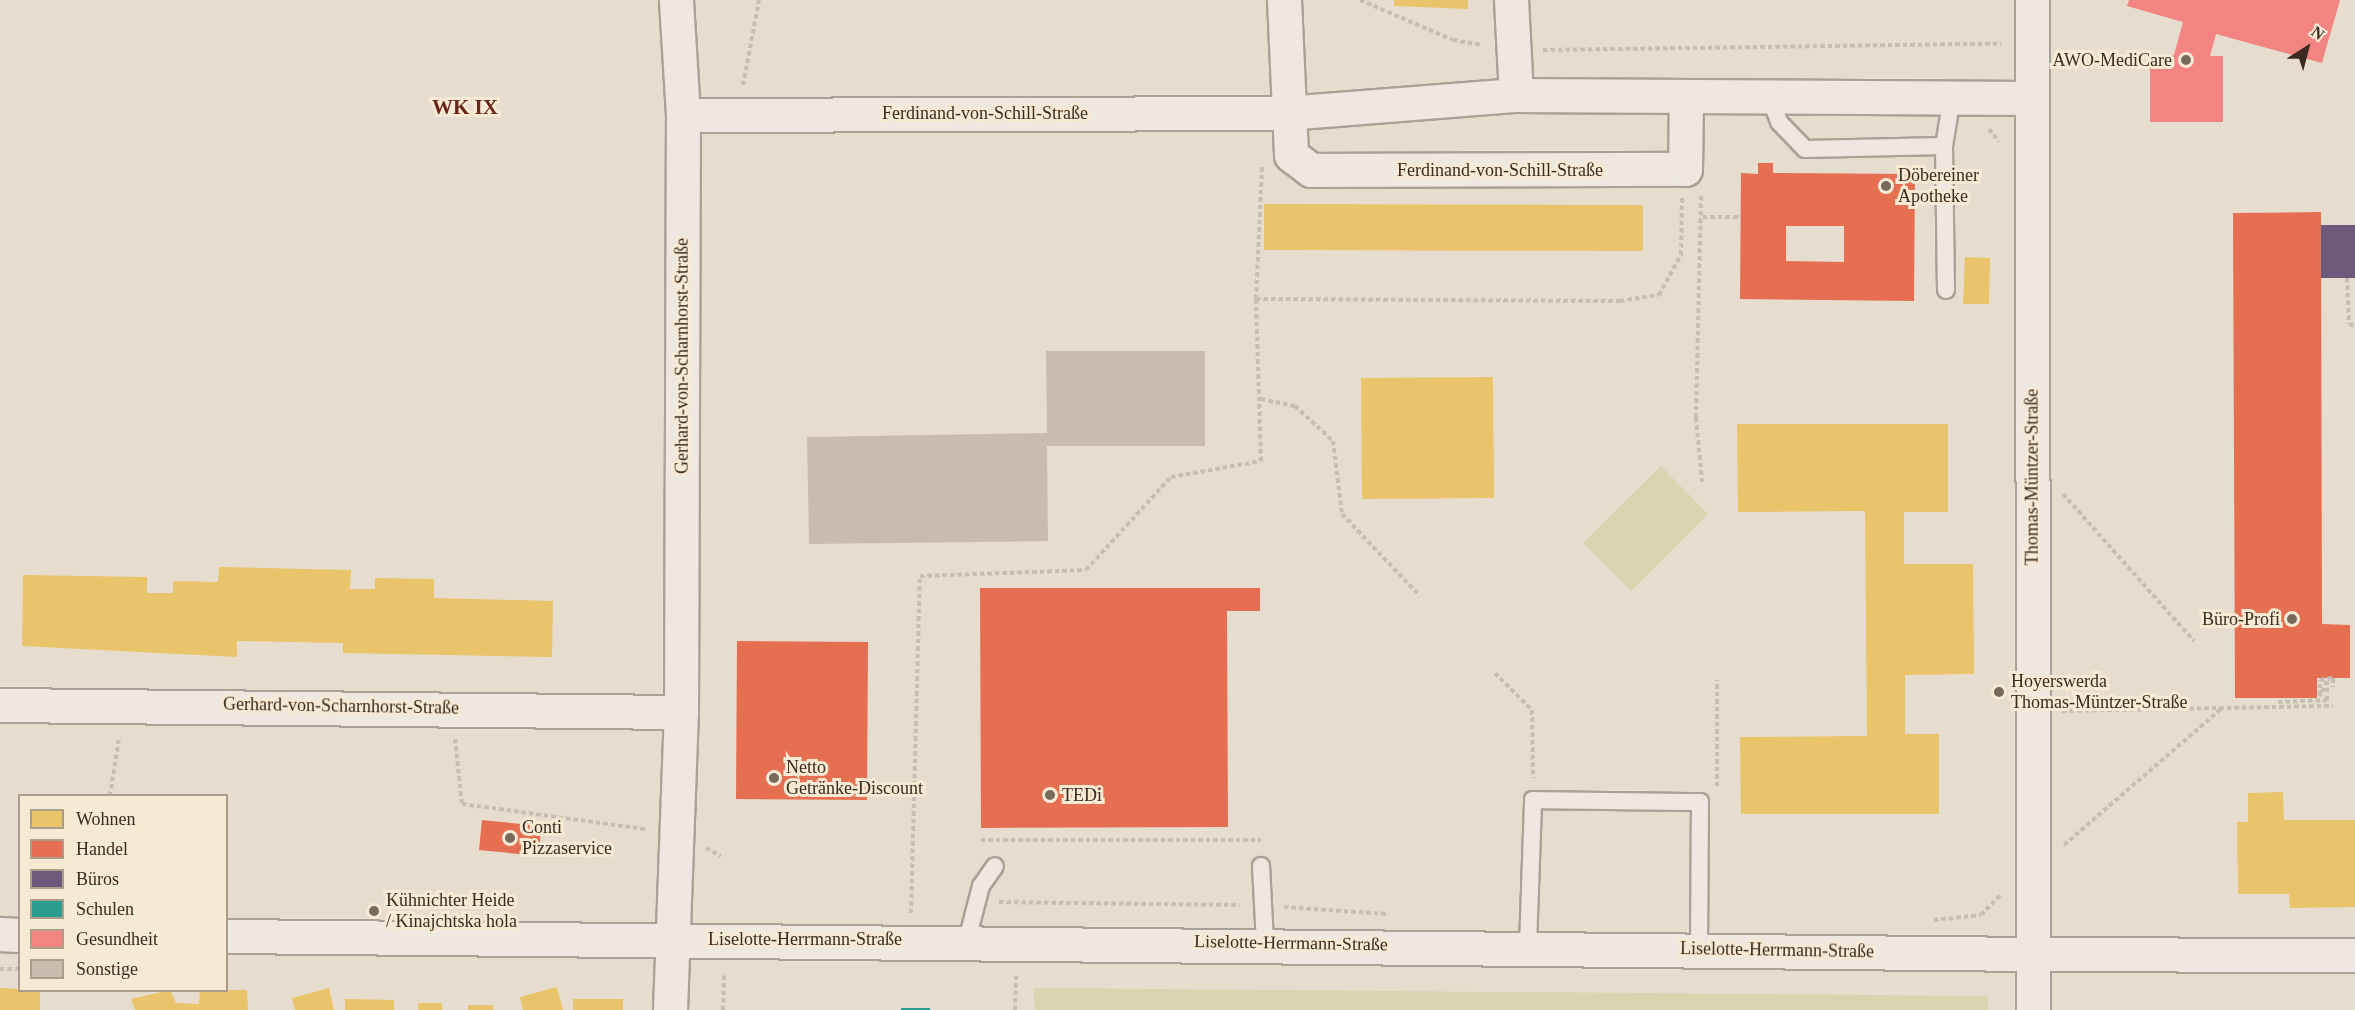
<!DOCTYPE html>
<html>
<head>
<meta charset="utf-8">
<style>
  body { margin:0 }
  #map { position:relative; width:2355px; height:1010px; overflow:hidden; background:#e6ddce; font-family:"Times New Roman",serif }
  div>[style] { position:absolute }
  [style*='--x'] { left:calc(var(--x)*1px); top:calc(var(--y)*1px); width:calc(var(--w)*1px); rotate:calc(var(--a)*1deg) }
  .green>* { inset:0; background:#d8d5b0 }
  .homes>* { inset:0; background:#e9c46a }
  .shops>* { inset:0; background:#e76f51 }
  .offices>* { inset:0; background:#6d597a }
  .schools>* { inset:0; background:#2a9d8f }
  .health>* { inset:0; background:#f28482 }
  .building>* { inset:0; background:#cabbaf }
  .path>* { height:4px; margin-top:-2px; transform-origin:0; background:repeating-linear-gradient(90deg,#c7bfb6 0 4.5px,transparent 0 7.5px) }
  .roads { filter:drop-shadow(2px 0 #aba297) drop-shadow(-2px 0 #aba297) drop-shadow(0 2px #aba297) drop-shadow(0 -2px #aba297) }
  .service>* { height:16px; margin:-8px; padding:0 8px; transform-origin:8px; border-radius:8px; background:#eee8e0 }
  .minor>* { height:33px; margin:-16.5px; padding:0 16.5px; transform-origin:16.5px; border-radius:16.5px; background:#eee8e0 }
  .tertiary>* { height:33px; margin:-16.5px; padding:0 16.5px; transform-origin:16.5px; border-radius:16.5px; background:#eee8e0 }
  .dots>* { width:16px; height:16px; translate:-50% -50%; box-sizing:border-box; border:3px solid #f7ead4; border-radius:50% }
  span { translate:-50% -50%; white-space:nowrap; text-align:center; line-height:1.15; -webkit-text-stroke:6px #f7ead4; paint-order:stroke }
  .poi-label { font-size:18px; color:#3b2a1e }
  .right { translate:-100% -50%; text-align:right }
  .left { translate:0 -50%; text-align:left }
  .street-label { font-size:18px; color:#3b2a1e }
  .quarter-label { font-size:21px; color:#6a261b; font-weight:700 }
  .legend { position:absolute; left:18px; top:794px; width:210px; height:198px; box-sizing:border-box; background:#f7ead4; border:2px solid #ac9d8b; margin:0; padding:8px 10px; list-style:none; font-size:18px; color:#3b2a1e }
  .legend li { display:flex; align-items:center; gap:12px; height:30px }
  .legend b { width:30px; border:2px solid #ac9d8b }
  .north { position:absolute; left:2277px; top:18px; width:60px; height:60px; -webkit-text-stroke:4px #f7ead4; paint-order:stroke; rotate:36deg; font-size:16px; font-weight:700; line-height:24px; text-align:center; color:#3b2a1e }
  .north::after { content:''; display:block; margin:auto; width:21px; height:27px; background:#3b2a1e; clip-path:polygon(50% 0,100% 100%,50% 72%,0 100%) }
</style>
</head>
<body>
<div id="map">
  <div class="green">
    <i style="clip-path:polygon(1661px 466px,1708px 514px,1631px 591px,1583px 543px)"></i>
    <i style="clip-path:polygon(1033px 988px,1988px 996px,1988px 1010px,1035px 1010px)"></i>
  </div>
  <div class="homes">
    <i style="clip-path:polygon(1394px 0,1468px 0,1468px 9px,1394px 6px)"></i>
    <i style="clip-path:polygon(1264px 204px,1643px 205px,1643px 251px,1264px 250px)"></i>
    <i style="clip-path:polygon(1965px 257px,1990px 258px,1989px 304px,1963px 304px)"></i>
    <i style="clip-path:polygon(1493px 377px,1494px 498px,1362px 499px,1361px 378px)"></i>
    <i style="clip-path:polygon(1737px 424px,1948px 424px,1948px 512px,1904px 512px,1904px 564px,1973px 564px,1974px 674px,1905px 675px,1905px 734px,1939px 734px,1939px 814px,1741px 814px,1740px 737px,1867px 736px,1865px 511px,1738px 512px)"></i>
    <i style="clip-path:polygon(219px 567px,351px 570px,350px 589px,375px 589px,375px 578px,434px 579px,434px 598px,553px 601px,552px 657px,343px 653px,343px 643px,237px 641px,237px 657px,22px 646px,23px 575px,147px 577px,147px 593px,173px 593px,173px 581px,218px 582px)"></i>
    <i style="clip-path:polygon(2283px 792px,2284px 820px,2355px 820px,2355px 907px,2290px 908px,2289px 894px,2238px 894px,2237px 822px,2248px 822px,2248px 793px)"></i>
    <i style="clip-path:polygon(557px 987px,563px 1010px,523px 1010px,520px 997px)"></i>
    <i style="clip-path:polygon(0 988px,40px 990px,40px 1010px,0 1010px)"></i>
    <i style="clip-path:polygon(329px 988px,334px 1010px,295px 1010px,292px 998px)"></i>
    <i style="clip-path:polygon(170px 990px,176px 1003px,199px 1004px,200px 990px,247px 990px,248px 1010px,135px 1010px,131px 999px)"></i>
    <i style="clip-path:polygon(345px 999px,394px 1000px,394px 1010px,345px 1010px)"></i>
    <i style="clip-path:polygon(573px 999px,623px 999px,623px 1010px,573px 1010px)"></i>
    <i style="clip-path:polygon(418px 1003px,442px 1003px,442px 1010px,418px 1010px)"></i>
    <i style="clip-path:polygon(468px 1005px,493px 1005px,493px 1010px,468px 1010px)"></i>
  </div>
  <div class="shops">
    <i style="clip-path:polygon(evenodd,1758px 163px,1773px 163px,1773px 173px,1915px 174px,1914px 301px,1740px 299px,1741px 173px,1758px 174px,1758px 163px,1786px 226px,1844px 226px,1844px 262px,1786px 261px,1786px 226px)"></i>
    <i style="clip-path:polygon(2321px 212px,2322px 624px,2350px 625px,2350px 678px,2317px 678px,2317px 698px,2235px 698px,2233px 213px)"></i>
    <i style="clip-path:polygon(980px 588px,1260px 588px,1260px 611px,1227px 611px,1228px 827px,981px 828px)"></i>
    <i style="clip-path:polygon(737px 641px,868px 642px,867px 800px,736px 799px)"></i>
    <i style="clip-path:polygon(482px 820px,541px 826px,539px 856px,479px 850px)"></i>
  </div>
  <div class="offices">
    <i style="clip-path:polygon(2321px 225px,2355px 225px,2355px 278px,2321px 278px)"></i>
  </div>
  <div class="schools">
    <i style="clip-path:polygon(901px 1008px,930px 1008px,930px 1010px,901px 1010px)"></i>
  </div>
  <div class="health">
    <i style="clip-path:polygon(2129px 0,2340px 0,2322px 63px,2216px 34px,2210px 56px,2223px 56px,2223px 122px,2150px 122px,2150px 55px,2174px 55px,2183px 22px,2127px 6px)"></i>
  </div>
  <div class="building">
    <i style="clip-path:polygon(1046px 351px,1205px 351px,1205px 446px,1047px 446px,1048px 541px,809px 544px,807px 437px,1047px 433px)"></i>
  </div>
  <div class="path">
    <i style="--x:1360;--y:0;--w:101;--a:23.3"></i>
    <i style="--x:1453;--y:40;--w:29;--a:10"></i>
    <i style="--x:1543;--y:50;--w:458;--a:-0.8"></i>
    <i style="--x:743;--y:85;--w:86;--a:-79.3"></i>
    <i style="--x:1989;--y:129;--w:16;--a:52"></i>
    <i style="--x:1701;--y:196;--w:222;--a:91.3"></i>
    <i style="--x:1696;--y:418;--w:64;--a:84.6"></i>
    <i style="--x:1703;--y:217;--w:38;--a:0"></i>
    <i style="--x:2347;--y:278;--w:46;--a:87.5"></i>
    <i style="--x:2349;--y:324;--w:6;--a:18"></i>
    <i style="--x:1256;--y:299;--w:364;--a:0.3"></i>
    <i style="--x:1620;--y:301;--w:39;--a:-9"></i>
    <i style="--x:1659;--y:295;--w:46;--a:-61.2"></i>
    <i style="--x:1681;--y:255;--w:57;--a:-89"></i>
    <i style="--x:1261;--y:399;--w:35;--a:12"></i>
    <i style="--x:1295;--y:406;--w:52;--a:42.6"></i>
    <i style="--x:1333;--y:441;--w:74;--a:83"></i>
    <i style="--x:1342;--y:514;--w:113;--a:46.4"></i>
    <i style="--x:2063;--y:494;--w:197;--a:48.3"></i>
    <i style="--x:1495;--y:673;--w:52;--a:45"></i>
    <i style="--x:1532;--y:710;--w:68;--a:89.2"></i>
    <i style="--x:2278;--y:702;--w:49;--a:-2.3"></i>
    <i style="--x:2327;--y:700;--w:19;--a:-90"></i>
    <i style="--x:2327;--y:681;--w:17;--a:115"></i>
    <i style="--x:2320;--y:696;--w:16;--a:-90"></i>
    <i style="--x:2320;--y:680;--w:13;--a:-9"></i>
    <i style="--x:2333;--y:678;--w:9;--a:90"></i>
    <i style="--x:2062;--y:711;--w:271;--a:-1.1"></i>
    <i style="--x:455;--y:739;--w:65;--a:83.9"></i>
    <i style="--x:462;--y:804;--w:185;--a:7.8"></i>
    <i style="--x:1717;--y:786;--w:106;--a:-90"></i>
    <i style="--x:110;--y:796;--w:59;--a:-81.2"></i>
    <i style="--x:981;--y:840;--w:280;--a:0"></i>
    <i style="--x:2064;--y:845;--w:208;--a:-40.9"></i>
    <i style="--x:706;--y:848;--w:17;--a:28"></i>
    <i style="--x:999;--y:902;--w:241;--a:0.7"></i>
    <i style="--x:1284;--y:907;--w:103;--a:3.9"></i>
    <i style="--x:911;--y:913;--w:337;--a:-88.5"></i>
    <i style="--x:920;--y:576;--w:166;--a:-2.1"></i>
    <i style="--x:1086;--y:570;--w:126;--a:-47.6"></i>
    <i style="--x:1171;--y:477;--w:91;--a:-10.1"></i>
    <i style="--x:1261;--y:461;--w:162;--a:-91.8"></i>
    <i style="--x:1256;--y:299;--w:132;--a:-87.4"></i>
    <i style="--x:1934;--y:920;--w:47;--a:-6.1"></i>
    <i style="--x:1981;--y:915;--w:29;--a:-46"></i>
    <i style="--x:0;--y:969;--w:20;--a:0"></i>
    <i style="--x:723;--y:1010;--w:37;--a:-88"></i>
    <i style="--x:1015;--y:1010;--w:34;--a:-88"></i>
  </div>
  <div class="roads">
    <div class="service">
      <i style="--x:1770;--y:98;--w:26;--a:69"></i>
      <i style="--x:1779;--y:122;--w:37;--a:46"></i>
      <i style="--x:1805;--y:149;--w:139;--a:-1.2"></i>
      <i style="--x:1946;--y:290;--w:144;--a:-90.8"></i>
      <i style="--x:1944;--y:146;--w:50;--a:-80.7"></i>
      <i style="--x:1261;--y:866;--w:77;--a:87"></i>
      <i style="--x:967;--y:940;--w:56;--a:-75.5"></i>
      <i style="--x:981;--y:886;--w:24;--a:-55"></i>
      <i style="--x:1528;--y:946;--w:146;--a:-88"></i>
      <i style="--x:1533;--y:800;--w:167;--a:0.7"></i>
      <i style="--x:1700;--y:802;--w:147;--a:90.4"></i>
    </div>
    <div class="minor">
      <i style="--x:1284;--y:0;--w:155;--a:87.4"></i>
      <i style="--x:1291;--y:155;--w:25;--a:37"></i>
      <i style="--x:1311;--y:170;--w:374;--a:-0.2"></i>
      <i style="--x:1685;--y:169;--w:71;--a:-89.2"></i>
      <i style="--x:1511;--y:0;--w:95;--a:87"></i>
      <i style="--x:683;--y:115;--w:603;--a:-0.19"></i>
      <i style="--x:1286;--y:113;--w:231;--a:-4.5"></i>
      <i style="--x:1516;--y:95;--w:515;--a:0.33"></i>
      <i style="--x:0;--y:705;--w:681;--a:0.59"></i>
      <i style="--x:2032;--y:954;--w:323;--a:0.2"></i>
      <i style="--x:670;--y:1010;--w:298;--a:-87.9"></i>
      <i style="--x:681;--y:712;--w:597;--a:-89.81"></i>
      <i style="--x:683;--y:115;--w:115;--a:-93.5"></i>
    </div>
    <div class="tertiary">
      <i style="--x:2032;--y:0;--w:1010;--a:89.94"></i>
      <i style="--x:0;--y:934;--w:20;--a:3"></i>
      <i style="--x:226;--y:936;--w:1806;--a:0.57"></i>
    </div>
  </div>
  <div class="dots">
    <i style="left:2186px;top:60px;background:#77695c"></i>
    <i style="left:1886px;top:186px;background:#77695c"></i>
    <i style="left:2292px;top:619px;background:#77695c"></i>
    <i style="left:1999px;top:692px;background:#77695c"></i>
    <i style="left:774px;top:778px;background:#77695c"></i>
    <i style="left:1050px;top:795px;background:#77695c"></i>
    <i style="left:510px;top:838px;background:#77695c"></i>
    <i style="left:374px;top:911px;background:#77695c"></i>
  </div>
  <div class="poi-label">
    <span class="right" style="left:2172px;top:60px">AWO-MediCare</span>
    <span class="left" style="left:1898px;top:186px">Döbereiner<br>Apotheke</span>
    <span class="right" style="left:2280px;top:619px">Büro-Profi</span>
    <span class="left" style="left:2011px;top:692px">Hoyerswerda<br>Thomas-Müntzer-Straße</span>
    <span class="left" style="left:786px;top:778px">Netto<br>Getränke-Discount</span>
    <span class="left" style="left:1062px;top:795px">TEDi</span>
    <span class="left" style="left:522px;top:838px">Conti<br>Pizzaservice</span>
    <span class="left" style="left:386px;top:911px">Kühnichter Heide<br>/ Kinajchtska hola</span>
  </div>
  <div class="street-label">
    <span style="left:985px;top:113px">Ferdinand-von-Schill-Straße</span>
    <span style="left:1500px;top:170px">Ferdinand-von-Schill-Straße</span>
    <span style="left:682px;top:356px;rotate:-90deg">Gerhard-von-Scharnhorst-Straße</span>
    <span style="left:2032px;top:477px;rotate:-90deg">Thomas-Müntzer-Straße</span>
    <span style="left:341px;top:706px;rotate:1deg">Gerhard-von-Scharnhorst-Straße</span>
    <span style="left:805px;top:939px">Liselotte-Herrmann-Straße</span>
    <span style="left:1291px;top:943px;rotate:1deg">Liselotte-Herrmann-Straße</span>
    <span style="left:1777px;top:950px;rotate:1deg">Liselotte-Herrmann-Straße</span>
  </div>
  <div class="quarter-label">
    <span style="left:465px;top:107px">WK IX</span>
  </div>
  <ul class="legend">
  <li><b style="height:16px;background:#e9c46a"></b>Wohnen</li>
  <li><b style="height:16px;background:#e76f51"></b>Handel</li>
  <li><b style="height:16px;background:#6d597a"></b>Büros</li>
  <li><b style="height:16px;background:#2a9d8f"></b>Schulen</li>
  <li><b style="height:16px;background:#f28482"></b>Gesundheit</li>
  <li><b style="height:16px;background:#cabbaf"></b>Sonstige</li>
  </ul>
  <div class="north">N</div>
</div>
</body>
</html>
